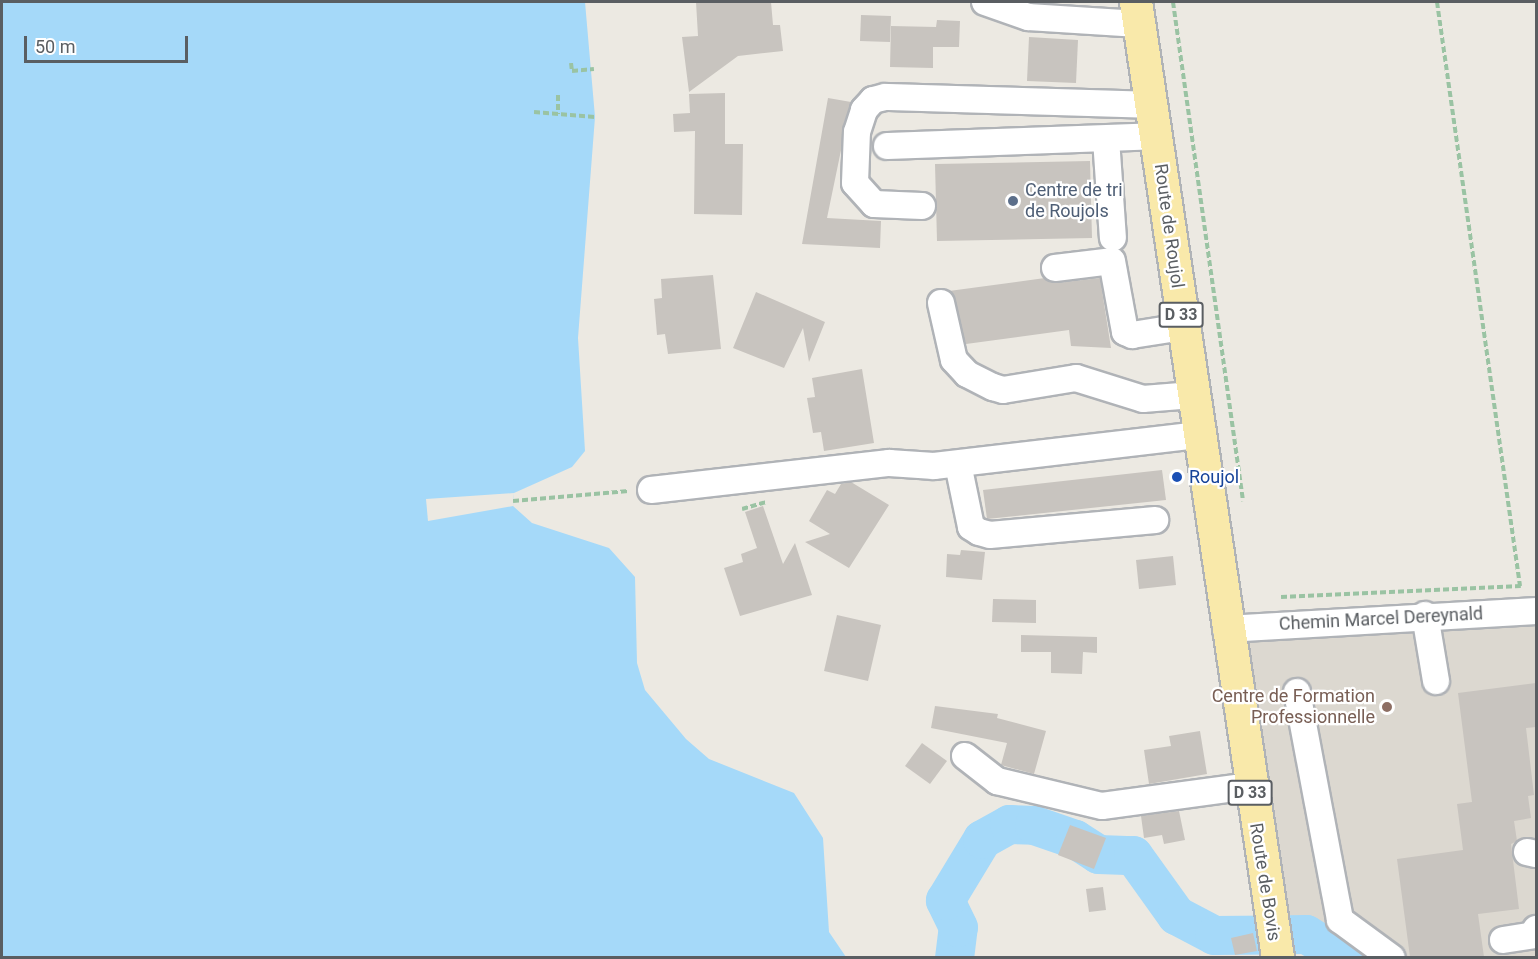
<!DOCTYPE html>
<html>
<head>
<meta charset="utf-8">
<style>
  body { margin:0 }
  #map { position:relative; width:1538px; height:959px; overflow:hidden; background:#ece9e2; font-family:Roboto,sans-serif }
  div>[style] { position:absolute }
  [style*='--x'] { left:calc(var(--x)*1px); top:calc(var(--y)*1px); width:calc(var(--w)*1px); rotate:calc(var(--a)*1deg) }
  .education>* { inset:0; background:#dcd8d0 }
  .water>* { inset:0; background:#a5d9f9 }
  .pier>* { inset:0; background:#ece9e2 }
  .river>* { height:39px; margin:-19.5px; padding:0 19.5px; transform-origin:19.5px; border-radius:19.5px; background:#a5d9f9 }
  .building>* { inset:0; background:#c8c4bf }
  .path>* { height:4px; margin-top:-2px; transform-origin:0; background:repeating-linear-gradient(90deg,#9ac3a3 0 6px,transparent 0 9px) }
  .roads { filter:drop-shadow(2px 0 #b0b3b7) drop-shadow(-2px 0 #b0b3b7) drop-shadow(0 2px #b0b3b7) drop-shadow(0 -2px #b0b3b7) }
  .minor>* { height:26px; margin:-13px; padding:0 13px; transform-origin:13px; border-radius:13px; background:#fff }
  .major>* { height:32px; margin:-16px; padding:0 16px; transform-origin:16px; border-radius:16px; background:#f9e9aa }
  .dots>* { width:16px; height:16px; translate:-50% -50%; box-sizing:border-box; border:3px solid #fff; border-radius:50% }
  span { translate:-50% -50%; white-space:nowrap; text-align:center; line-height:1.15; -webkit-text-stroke:4.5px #fff; paint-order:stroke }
  .shield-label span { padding:2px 4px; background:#fff; border:2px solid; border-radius:4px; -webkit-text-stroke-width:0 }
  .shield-label { font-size:16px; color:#5a5e62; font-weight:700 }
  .service-label { font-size:18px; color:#4e5e75 }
  .left { translate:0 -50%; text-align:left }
  .street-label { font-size:18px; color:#5a5e62 }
  .transit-label { font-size:18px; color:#164399 }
  .education-label { font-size:18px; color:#785e54 }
  .right { translate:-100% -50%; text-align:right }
  .frame { position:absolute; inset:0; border:3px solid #5a5e62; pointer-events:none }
  .scale { position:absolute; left:24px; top:36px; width:164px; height:27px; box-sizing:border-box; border:3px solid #5a5e62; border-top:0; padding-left:8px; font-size:18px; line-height:21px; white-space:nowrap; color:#5a5e62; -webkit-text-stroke:4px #fff; paint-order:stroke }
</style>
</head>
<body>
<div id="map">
  <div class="education">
    <i style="clip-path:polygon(1536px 611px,1536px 957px,1345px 957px,1306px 934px,1286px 933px,1226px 629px)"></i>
  </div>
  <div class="water">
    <i style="clip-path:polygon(2px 2px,585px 2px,595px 117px,578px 338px,585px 451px,572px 467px,514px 493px,513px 506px,532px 523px,609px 548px,635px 577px,637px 663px,645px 690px,686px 739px,709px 759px,794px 793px,823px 838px,829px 932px,846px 957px,2px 958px)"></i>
  </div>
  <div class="pier">
    <i style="clip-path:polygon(514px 493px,513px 506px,428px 521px,426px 499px)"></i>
  </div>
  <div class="river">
    <i style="--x:954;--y:958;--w:31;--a:-83"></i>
    <i style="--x:958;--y:927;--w:30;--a:-116"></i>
    <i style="--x:945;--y:900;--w:71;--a:-58.8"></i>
    <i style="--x:982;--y:839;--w:31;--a:-29"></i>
    <i style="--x:1009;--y:824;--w:25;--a:2"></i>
    <i style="--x:1034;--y:825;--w:43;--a:18.9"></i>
    <i style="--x:1075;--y:839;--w:27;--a:33"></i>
    <i style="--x:1098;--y:854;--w:35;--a:2"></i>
    <i style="--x:1133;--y:855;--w:74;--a:54.4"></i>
    <i style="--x:1176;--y:915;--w:43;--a:27.8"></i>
    <i style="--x:1214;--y:935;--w:92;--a:-0.6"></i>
    <i style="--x:1306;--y:934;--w:46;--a:31.6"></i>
  </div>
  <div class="building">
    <i style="clip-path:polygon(696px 2px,771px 2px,773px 25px,780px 25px,783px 51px,738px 56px,689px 92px,682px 37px,698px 36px)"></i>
    <i style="clip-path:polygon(861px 15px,891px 16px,890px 42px,860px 41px)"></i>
    <i style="clip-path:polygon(937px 20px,960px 21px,959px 47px,933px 47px,933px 68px,890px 67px,891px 26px,936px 27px)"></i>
    <i style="clip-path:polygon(1029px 37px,1078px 40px,1076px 83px,1027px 81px)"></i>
    <i style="clip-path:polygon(725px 93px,725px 144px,743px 144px,742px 215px,694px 214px,695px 131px,674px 132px,673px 114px,690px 113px,689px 94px)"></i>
    <i style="clip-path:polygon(828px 98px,851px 102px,827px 218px,881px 221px,880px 248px,802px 244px)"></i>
    <i style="clip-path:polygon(1090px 161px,1092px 238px,937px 241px,935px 164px)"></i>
    <i style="clip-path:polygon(713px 275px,721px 349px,668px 354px,665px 334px,657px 335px,654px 299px,662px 298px,661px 279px)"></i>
    <i style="clip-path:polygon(1045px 278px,1057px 283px,1100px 278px,1111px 348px,1071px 346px,1069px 330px,966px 344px,949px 291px)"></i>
    <i style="clip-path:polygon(756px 292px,825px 322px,809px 362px,803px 328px,784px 368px,733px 348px)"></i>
    <i style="clip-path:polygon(862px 369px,874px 443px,824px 451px,821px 432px,813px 433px,807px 398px,815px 397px,812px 378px)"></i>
    <i style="clip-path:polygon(1162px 470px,1166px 500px,987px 519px,983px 490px)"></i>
    <i style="clip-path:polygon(851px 482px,889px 505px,849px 568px,805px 542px,830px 534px,809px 521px,827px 490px,835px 494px,841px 484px)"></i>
    <i style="clip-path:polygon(763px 506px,783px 564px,795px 543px,812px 595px,740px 616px,724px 568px,743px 562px,741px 554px,757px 548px,745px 512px)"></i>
    <i style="clip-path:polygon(961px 550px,985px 552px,982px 580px,946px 577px,947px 554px,960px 555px)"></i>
    <i style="clip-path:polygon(1173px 556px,1176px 585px,1139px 589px,1136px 560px)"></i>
    <i style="clip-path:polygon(993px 599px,1036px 600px,1036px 623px,992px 622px)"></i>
    <i style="clip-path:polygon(837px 615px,881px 625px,868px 681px,824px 671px)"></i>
    <i style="clip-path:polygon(1021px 635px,1097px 637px,1097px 653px,1083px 652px,1082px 674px,1051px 673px,1051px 652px,1021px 652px)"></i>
    <i style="clip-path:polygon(1536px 683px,1536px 727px,1526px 728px,1534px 795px,1528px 796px,1531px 818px,1514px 821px,1517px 841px,1511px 844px,1519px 909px,1478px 914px,1484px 957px,1410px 957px,1397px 859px,1463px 850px,1457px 804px,1472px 802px,1458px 693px)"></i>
    <i style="clip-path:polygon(935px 706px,998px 714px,997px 718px,1046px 731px,1034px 774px,1001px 765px,1007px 743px,931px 728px)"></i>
    <i style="clip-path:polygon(1200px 731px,1207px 774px,1149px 784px,1144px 750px,1171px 746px,1169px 736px)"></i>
    <i style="clip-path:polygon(922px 743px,947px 761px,930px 784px,905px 766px)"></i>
    <i style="clip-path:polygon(1179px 811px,1185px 840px,1164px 844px,1162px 835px,1144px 838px,1141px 816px)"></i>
    <i style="clip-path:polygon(1070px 825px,1106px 838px,1094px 869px,1058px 855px)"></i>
    <i style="clip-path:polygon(1103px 887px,1106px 910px,1089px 912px,1086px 889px)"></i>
    <i style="clip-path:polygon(1253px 933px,1257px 951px,1235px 955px,1231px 938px)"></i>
  </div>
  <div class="path">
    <i style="--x:1173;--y:2;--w:504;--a:82.01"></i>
    <i style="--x:1437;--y:2;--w:590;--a:81.91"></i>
    <i style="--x:571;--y:63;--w:8;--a:83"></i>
    <i style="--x:572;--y:71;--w:22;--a:-5"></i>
    <i style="--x:558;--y:95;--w:19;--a:90"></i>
    <i style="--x:534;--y:112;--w:61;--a:4.7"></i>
    <i style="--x:513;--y:501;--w:116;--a:-4.9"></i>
    <i style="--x:742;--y:509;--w:25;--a:-16"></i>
    <i style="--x:1281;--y:597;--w:240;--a:-2.6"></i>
  </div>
  <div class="roads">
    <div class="minor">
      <i style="--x:985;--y:2;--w:46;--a:19.2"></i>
      <i style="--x:1028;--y:17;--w:111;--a:3.6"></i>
      <i style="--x:1106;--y:139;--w:99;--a:86"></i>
      <i style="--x:887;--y:146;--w:268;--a:-2.1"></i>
      <i style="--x:922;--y:206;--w:48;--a:-177.6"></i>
      <i style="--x:874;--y:204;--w:28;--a:-132"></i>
      <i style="--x:855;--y:183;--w:51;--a:-87.8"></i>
      <i style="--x:857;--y:132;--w:23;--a:-72"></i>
      <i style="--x:864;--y:110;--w:13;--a:-48"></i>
      <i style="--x:873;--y:100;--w:12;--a:-14"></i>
      <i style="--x:885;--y:97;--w:266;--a:1.7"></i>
      <i style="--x:1055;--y:268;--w:57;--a:-7"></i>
      <i style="--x:1112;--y:261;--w:72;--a:79.6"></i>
      <i style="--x:1125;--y:332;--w:8;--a:23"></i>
      <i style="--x:1132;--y:335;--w:52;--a:-8.9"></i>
      <i style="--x:941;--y:303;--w:58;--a:77.2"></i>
      <i style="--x:954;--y:360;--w:19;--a:47"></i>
      <i style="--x:967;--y:374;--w:29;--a:27"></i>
      <i style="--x:993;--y:387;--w:10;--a:17"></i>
      <i style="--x:1003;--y:390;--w:74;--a:-9.3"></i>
      <i style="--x:1076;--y:378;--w:70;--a:17.4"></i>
      <i style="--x:1143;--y:399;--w:50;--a:-4.6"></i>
      <i style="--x:958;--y:464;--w:64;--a:78.3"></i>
      <i style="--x:971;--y:527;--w:9;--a:32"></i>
      <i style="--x:979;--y:532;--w:11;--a:15"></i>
      <i style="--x:990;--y:535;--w:166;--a:-5.2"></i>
      <i style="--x:651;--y:490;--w:240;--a:-6.5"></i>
      <i style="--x:889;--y:463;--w:45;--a:3.8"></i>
      <i style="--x:934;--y:466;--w:267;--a:-6.7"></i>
      <i style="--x:1425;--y:615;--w:67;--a:80.5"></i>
      <i style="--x:1226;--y:629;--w:311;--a:-3.3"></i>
      <i style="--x:1297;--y:692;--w:232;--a:79.3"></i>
      <i style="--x:1340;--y:920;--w:64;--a:36.2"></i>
      <i style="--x:965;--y:756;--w:41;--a:38"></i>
      <i style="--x:997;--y:781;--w:108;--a:13.4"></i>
      <i style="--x:1102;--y:806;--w:148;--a:-7.7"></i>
      <i style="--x:1527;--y:852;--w:9;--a:13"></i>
      <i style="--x:1503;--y:940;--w:30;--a:-9"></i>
      <i style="--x:1533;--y:935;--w:7;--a:-63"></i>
    </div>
    <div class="major">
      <i style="--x:1136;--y:2;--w:966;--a:81.55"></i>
    </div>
  </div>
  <div class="dots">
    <i style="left:1013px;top:201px;background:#5c6f8a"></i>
    <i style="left:1177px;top:477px;background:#1a4fb4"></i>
    <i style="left:1387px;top:707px;background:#8d6e63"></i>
  </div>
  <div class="shield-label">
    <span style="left:1181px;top:315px">D 33</span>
    <span style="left:1250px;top:793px">D 33</span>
  </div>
  <div class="service-label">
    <span class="left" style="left:1025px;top:201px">Centre de tri<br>de Roujols</span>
  </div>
  <div class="street-label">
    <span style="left:1169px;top:226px;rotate:82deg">Route de Roujol</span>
    <span style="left:1381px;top:619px;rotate:-3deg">Chemin Marcel Dereynald</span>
    <span style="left:1265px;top:882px;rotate:81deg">Route de Bovis</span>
  </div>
  <div class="transit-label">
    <span class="left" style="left:1189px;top:477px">Roujol</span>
  </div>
  <div class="education-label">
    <span class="right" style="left:1375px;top:707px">Centre de Formation<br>Professionnelle</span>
  </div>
  <div class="frame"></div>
  <div class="scale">50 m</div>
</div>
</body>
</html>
